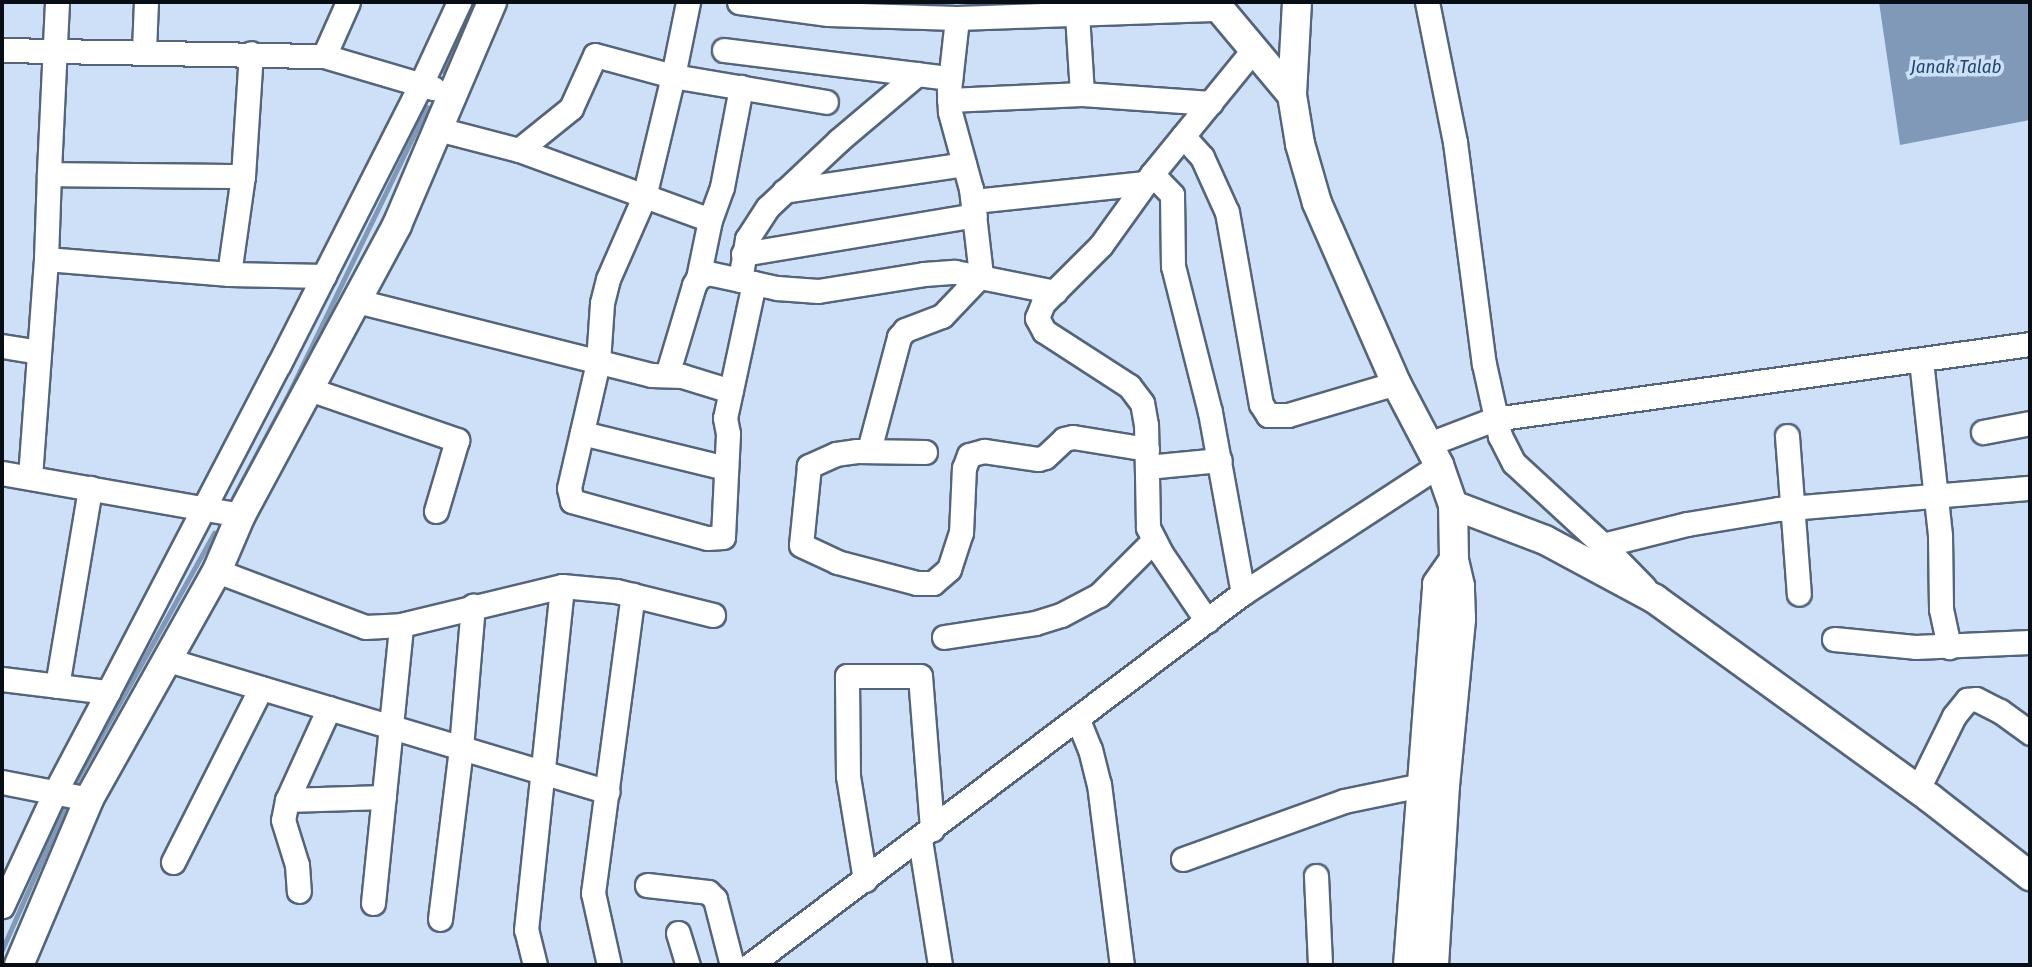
<!DOCTYPE html>
<html>
<head>
<meta charset="utf-8">
<style>
  body { margin:0 }
  #map { position:relative; width:2032px; height:967px; overflow:hidden; background:#cde0f8; font-family:"Fira Sans Condensed",sans-serif }
  div>[style] { position:absolute }
  [style*='--x'] { left:calc(var(--x)*1px); top:calc(var(--y)*1px); width:calc(var(--w)*1px); rotate:calc(var(--a)*1deg) }
  .water>* { inset:0; background:#8099b9 }
  .stream>* { height:4.5px; margin:-2.25px; padding:0 2.25px; transform-origin:2.25px; border-radius:2.25px; background:#8099b9 }
  .roads { filter:drop-shadow(2px 0 #54657a) drop-shadow(-2px 0 #54657a) drop-shadow(0 2px #54657a) drop-shadow(0 -2px #54657a) }
  .minor>* { height:23px; margin:-11.5px; padding:0 11.5px; transform-origin:11.5px; border-radius:11.5px; background:#fff }
  .major>* { height:28px; margin:-14px; padding:0 14px; transform-origin:14px; border-radius:14px; background:#fff }
  span { translate:-50% -50%; white-space:nowrap; text-align:center; line-height:1.15; -webkit-text-stroke:7px #cde0f8; paint-order:stroke }
  .water-label { font-size:19px; color:#1f446f; font-style:italic }
  .frame { position:absolute; inset:0; border:4px solid #080e16; pointer-events:none }
</style>
</head>
<body>
<div id="map">
  <div class="water">
    <i style="clip-path:polygon(1879px 2px,2030px 2px,2030px 120px,1900px 145px)"></i>
  </div>
  <div class="stream">
    <i style="--x:444;--y:72;--w:77;--a:-66.1"></i>
    <i style="--x:233;--y:498;--w:119;--a:-61.9"></i>
    <i style="--x:289;--y:393;--w:317;--a:-64.2"></i>
    <i style="--x:75;--y:783;--w:286;--a:-60.9"></i>
    <i style="--x:2;--y:950;--w:161;--a:-66.1"></i>
  </div>
  <div class="roads">
    <div class="minor">
      <i style="--x:57;--y:2;--w:172;--a:92.7"></i>
      <i style="--x:49;--y:174;--w:194;--a:0.6"></i>
      <i style="--x:739;--y:2;--w:90;--a:7.7"></i>
      <i style="--x:828;--y:14;--w:129;--a:1.8"></i>
      <i style="--x:957;--y:18;--w:263;--a:-2"></i>
      <i style="--x:1427;--y:2;--w:143;--a:78.7"></i>
      <i style="--x:1455;--y:142;--w:224;--a:82.6"></i>
      <i style="--x:1484;--y:364;--w:74;--a:77.5"></i>
      <i style="--x:1500;--y:436;--w:30;--a:63"></i>
      <i style="--x:1514;--y:463;--w:121;--a:42.7"></i>
      <i style="--x:1603;--y:545;--w:59;--a:45.7"></i>
      <i style="--x:1077;--y:14;--w:80;--a:86.4"></i>
      <i style="--x:2;--y:50;--w:322;--a:1.1"></i>
      <i style="--x:324;--y:56;--w:114;--a:16.4"></i>
      <i style="--x:724;--y:50;--w:228;--a:7.1"></i>
      <i style="--x:144;--y:51;--w:49;--a:-87.7"></i>
      <i style="--x:324;--y:56;--w:59;--a:-66"></i>
      <i style="--x:949;--y:100;--w:133;--a:-2.6"></i>
      <i style="--x:1082;--y:94;--w:129;--a:4"></i>
      <i style="--x:438;--y:129;--w:84;--a:14.5"></i>
      <i style="--x:519;--y:150;--w:67;--a:-38.9"></i>
      <i style="--x:571;--y:108;--w:58;--a:-65.6"></i>
      <i style="--x:595;--y:55;--w:81;--a:15.1"></i>
      <i style="--x:673;--y:76;--w:76;--a:-78.5"></i>
      <i style="--x:1183;--y:136;--w:28;--a:48"></i>
      <i style="--x:1202;--y:157;--w:60;--a:65.6"></i>
      <i style="--x:1227;--y:212;--w:195;--a:80"></i>
      <i style="--x:1261;--y:404;--w:13;--a:58"></i>
      <i style="--x:1268;--y:415;--w:20;--a:0"></i>
      <i style="--x:1288;--y:415;--w:113;--a:-16.5"></i>
      <i style="--x:519;--y:150;--w:203;--a:20.1"></i>
      <i style="--x:1152;--y:174;--w:29;--a:46"></i>
      <i style="--x:1172;--y:195;--w:71;--a:89.2"></i>
      <i style="--x:1173;--y:266;--w:151;--a:75.8"></i>
      <i style="--x:1210;--y:412;--w:184;--a:79.7"></i>
      <i style="--x:784;--y:191;--w:182;--a:-8.5"></i>
      <i style="--x:974;--y:201;--w:172;--a:-6"></i>
      <i style="--x:743;--y:254;--w:235;--a:-9.5"></i>
      <i style="--x:46;--y:259;--w:85;--a:-88"></i>
      <i style="--x:229;--y:274;--w:99;--a:-81.9"></i>
      <i style="--x:243;--y:176;--w:123;--a:-86.3"></i>
      <i style="--x:698;--y:278;--w:59;--a:-78.3"></i>
      <i style="--x:710;--y:220;--w:35;--a:-70"></i>
      <i style="--x:722;--y:187;--w:102;--a:-79.2"></i>
      <i style="--x:740;--y:280;--w:42;--a:-80.3"></i>
      <i style="--x:747;--y:239;--w:38;--a:-57"></i>
      <i style="--x:768;--y:207;--w:98;--a:-43.3"></i>
      <i style="--x:839;--y:140;--w:102;--a:-40.2"></i>
      <i style="--x:754;--y:283;--w:138;--a:102.1"></i>
      <i style="--x:725;--y:418;--w:16;--a:79"></i>
      <i style="--x:728;--y:434;--w:103;--a:92.8"></i>
      <i style="--x:723;--y:537;--w:16;--a:176"></i>
      <i style="--x:707;--y:538;--w:140;--a:-164.7"></i>
      <i style="--x:572;--y:501;--w:13;--a:-103"></i>
      <i style="--x:569;--y:488;--w:129;--a:-77"></i>
      <i style="--x:598;--y:362;--w:59;--a:-86.1"></i>
      <i style="--x:602;--y:303;--w:25;--a:-76"></i>
      <i style="--x:608;--y:279;--w:90;--a:-66.3"></i>
      <i style="--x:644;--y:197;--w:124;--a:-76.5"></i>
      <i style="--x:673;--y:76;--w:155;--a:9.6"></i>
      <i style="--x:357;--y:301;--w:303;--a:14.1"></i>
      <i style="--x:651;--y:375;--w:31;--a:2"></i>
      <i style="--x:682;--y:376;--w:51;--a:17"></i>
      <i style="--x:2;--y:346;--w:37;--a:9"></i>
      <i style="--x:1921;--y:360;--w:177;--a:83.8"></i>
      <i style="--x:1940;--y:536;--w:73;--a:89.2"></i>
      <i style="--x:1941;--y:609;--w:39;--a:78"></i>
      <i style="--x:667;--y:375;--w:94;--a:-73.3"></i>
      <i style="--x:694;--y:285;--w:8;--a:-60"></i>
      <i style="--x:698;--y:278;--w:11;--a:-27"></i>
      <i style="--x:708;--y:273;--w:71;--a:12.3"></i>
      <i style="--x:777;--y:288;--w:41;--a:4.2"></i>
      <i style="--x:818;--y:291;--w:107;--a:-9.1"></i>
      <i style="--x:924;--y:274;--w:31;--a:-4"></i>
      <i style="--x:955;--y:272;--w:102;--a:11.3"></i>
      <i style="--x:309;--y:389;--w:157;--a:19"></i>
      <i style="--x:457;--y:440;--w:74;--a:106.5"></i>
      <i style="--x:1983;--y:432;--w:48;--a:-10.8"></i>
      <i style="--x:582;--y:433;--w:148;--a:13.7"></i>
      <i style="--x:1787;--y:436;--w:158;--a:85.7"></i>
      <i style="--x:1429;--y:444;--w:70;--a:-21"></i>
      <i style="--x:1494;--y:419;--w:541;--a:-7.97"></i>
      <i style="--x:869;--y:450;--w:117;--a:-75.1"></i>
      <i style="--x:899;--y:337;--w:9;--a:-49"></i>
      <i style="--x:905;--y:330;--w:40;--a:-21"></i>
      <i style="--x:942;--y:316;--w:57;--a:-46.4"></i>
      <i style="--x:981;--y:275;--w:87;--a:-96.6"></i>
      <i style="--x:971;--y:189;--w:80;--a:-105.3"></i>
      <i style="--x:950;--y:112;--w:21;--a:-93"></i>
      <i style="--x:949;--y:91;--w:73;--a:-83.7"></i>
      <i style="--x:925;--y:452;--w:68;--a:-179.2"></i>
      <i style="--x:857;--y:451;--w:21;--a:172"></i>
      <i style="--x:836;--y:454;--w:30;--a:156"></i>
      <i style="--x:809;--y:466;--w:79;--a:95.8"></i>
      <i style="--x:801;--y:545;--w:40;--a:25"></i>
      <i style="--x:837;--y:562;--w:83;--a:14.7"></i>
      <i style="--x:917;--y:583;--w:16;--a:0"></i>
      <i style="--x:933;--y:583;--w:21;--a:-41"></i>
      <i style="--x:949;--y:569;--w:38;--a:-72"></i>
      <i style="--x:961;--y:533;--w:65;--a:-87.4"></i>
      <i style="--x:964;--y:468;--w:14;--a:-69"></i>
      <i style="--x:969;--y:455;--w:16;--a:-15"></i>
      <i style="--x:984;--y:451;--w:55;--a:8.4"></i>
      <i style="--x:1038;--y:459;--w:7;--a:-16"></i>
      <i style="--x:1045;--y:457;--w:26;--a:-43"></i>
      <i style="--x:1064;--y:439;--w:9;--a:-13"></i>
      <i style="--x:1073;--y:437;--w:75;--a:9.2"></i>
      <i style="--x:1147;--y:467;--w:73;--a:-5.5"></i>
      <i style="--x:2;--y:473;--w:243;--a:10"></i>
      <i style="--x:30;--y:477;--w:219;--a:-85.8"></i>
      <i style="--x:46;--y:259;--w:184;--a:4.7"></i>
      <i style="--x:229;--y:274;--w:95;--a:1.2"></i>
      <i style="--x:1603;--y:545;--w:87;--a:-14"></i>
      <i style="--x:1687;--y:524;--w:92;--a:-9.4"></i>
      <i style="--x:1778;--y:509;--w:253;--a:-4.8"></i>
      <i style="--x:217;--y:571;--w:158;--a:20.7"></i>
      <i style="--x:365;--y:627;--w:36;--a:-3"></i>
      <i style="--x:401;--y:625;--w:166;--a:-13.6"></i>
      <i style="--x:562;--y:586;--w:54;--a:5.3"></i>
      <i style="--x:616;--y:591;--w:100;--a:13.9"></i>
      <i style="--x:1207;--y:621;--w:82;--a:-124.1"></i>
      <i style="--x:1161;--y:553;--w:29;--a:-117"></i>
      <i style="--x:1148;--y:527;--w:102;--a:-91.1"></i>
      <i style="--x:1146;--y:425;--w:22;--a:-100"></i>
      <i style="--x:1142;--y:403;--w:21;--a:-127"></i>
      <i style="--x:1129;--y:386;--w:101;--a:-147.1"></i>
      <i style="--x:1044;--y:331;--w:15;--a:-118"></i>
      <i style="--x:1037;--y:318;--w:16;--a:-68"></i>
      <i style="--x:1043;--y:303;--w:82;--a:-45"></i>
      <i style="--x:1101;--y:245;--w:87;--a:-54.3"></i>
      <i style="--x:1152;--y:174;--w:160;--a:-50.8"></i>
      <i style="--x:944;--y:637;--w:92;--a:-8.7"></i>
      <i style="--x:1035;--y:623;--w:27;--a:-17"></i>
      <i style="--x:1061;--y:615;--w:43;--a:-27.8"></i>
      <i style="--x:1099;--y:595;--w:76;--a:-45"></i>
      <i style="--x:1834;--y:639;--w:81;--a:5.6"></i>
      <i style="--x:1915;--y:647;--w:115;--a:-2.5"></i>
      <i style="--x:165;--y:659;--w:462;--a:16.7"></i>
      <i style="--x:2;--y:679;--w:107;--a:7"></i>
      <i style="--x:108;--y:692;--w:113;--a:117.9"></i>
      <i style="--x:55;--y:792;--w:126;--a:114.9"></i>
      <i style="--x:57;--y:686;--w:201;--a:-80.5"></i>
      <i style="--x:108;--y:692;--w:370;--a:-62.5"></i>
      <i style="--x:279;--y:364;--w:314;--a:-63.1"></i>
      <i style="--x:421;--y:84;--w:90;--a:-65.1"></i>
      <i style="--x:329;--y:708;--w:101;--a:114.5"></i>
      <i style="--x:287;--y:800;--w:97;--a:-1.8"></i>
      <i style="--x:1078;--y:720;--w:31;--a:68"></i>
      <i style="--x:1090;--y:749;--w:36;--a:76"></i>
      <i style="--x:1099;--y:784;--w:182;--a:82.8"></i>
      <i style="--x:2;--y:782;--w:89;--a:11.1"></i>
      <i style="--x:1918;--y:789;--w:81;--a:-63.7"></i>
      <i style="--x:1954;--y:716;--w:21;--a:-51"></i>
      <i style="--x:1967;--y:700;--w:9;--a:-6"></i>
      <i style="--x:1976;--y:699;--w:27;--a:27"></i>
      <i style="--x:2000;--y:711;--w:37;--a:36"></i>
      <i style="--x:287;--y:800;--w:20;--a:101"></i>
      <i style="--x:283;--y:820;--w:47;--a:72.7"></i>
      <i style="--x:297;--y:865;--w:26;--a:86"></i>
      <i style="--x:920;--y:840;--w:127;--a:80.9"></i>
      <i style="--x:1183;--y:859;--w:171;--a:-19.8"></i>
      <i style="--x:1344;--y:801;--w:79;--a:-11.7"></i>
      <i style="--x:1421;--y:785;--w:17;--a:3"></i>
      <i style="--x:173;--y:862;--w:195;--a:-63.2"></i>
      <i style="--x:1316;--y:876;--w:89;--a:87.4"></i>
      <i style="--x:865;--y:880;--w:105;--a:-99.3"></i>
      <i style="--x:848;--y:776;--w:100;--a:-90.6"></i>
      <i style="--x:847;--y:676;--w:73;--a:0"></i>
      <i style="--x:920;--y:676;--w:154;--a:85.5"></i>
      <i style="--x:647;--y:885;--w:61;--a:6.5"></i>
      <i style="--x:708;--y:892;--w:10;--a:45"></i>
      <i style="--x:715;--y:899;--w:68;--a:75.6"></i>
      <i style="--x:373;--y:903;--w:279;--a:-84.2"></i>
      <i style="--x:440;--y:919;--w:172;--a:-83"></i>
      <i style="--x:461;--y:748;--w:143;--a:-85.2"></i>
      <i style="--x:678;--y:933;--w:34;--a:73"></i>
      <i style="--x:535;--y:965;--w:36;--a:-104"></i>
      <i style="--x:526;--y:930;--w:346;--a:-84"></i>
      <i style="--x:609;--y:965;--w:74;--a:-102.5"></i>
      <i style="--x:593;--y:893;--w:301;--a:-82.4"></i>
      <i style="--x:750;--y:965;--w:618;--a:-37.04"></i>
      <i style="--x:1243;--y:593;--w:234;--a:-33.1"></i>
    </div>
    <div class="major">
      <i style="--x:1214;--y:2;--w:121;--a:50"></i>
      <i style="--x:1297;--y:2;--w:93;--a:93.1"></i>
      <i style="--x:1292;--y:95;--w:50;--a:80.7"></i>
      <i style="--x:1300;--y:144;--w:61;--a:73.9"></i>
      <i style="--x:1317;--y:203;--w:197;--a:66.3"></i>
      <i style="--x:1396;--y:383;--w:93;--a:62.3"></i>
      <i style="--x:1439;--y:465;--w:42;--a:70.7"></i>
      <i style="--x:1453;--y:505;--w:98;--a:20.8"></i>
      <i style="--x:1545;--y:540;--w:125;--a:28.2"></i>
      <i style="--x:1655;--y:599;--w:339;--a:35.9"></i>
      <i style="--x:1930;--y:798;--w:127;--a:38"></i>
      <i style="--x:19;--y:965;--w:180;--a:-67.1"></i>
      <i style="--x:89;--y:799;--w:261;--a:-60.7"></i>
      <i style="--x:217;--y:571;--w:61;--a:-66.8"></i>
      <i style="--x:241;--y:515;--w:329;--a:-61.7"></i>
      <i style="--x:397;--y:225;--w:242;--a:-66.9"></i>
      <i style="--x:1408;--y:965;--w:382;--a:-85.6"></i>
      <i style="--x:1437;--y:584;--w:29;--a:-55"></i>
      <i style="--x:1434;--y:965;--w:179;--a:-86.5"></i>
      <i style="--x:1445;--y:786;--w:168;--a:-84.5"></i>
      <i style="--x:1461;--y:619;--w:33;--a:-92"></i>
      <i style="--x:1460;--y:586;--w:27;--a:-103"></i>
      <i style="--x:1454;--y:560;--w:55;--a:-91"></i>
    </div>
  </div>
  <div class="water-label">
    <span style="left:1956px;top:67px">Janak Talab</span>
  </div>
  <div class="frame"></div>
</div>
</body>
</html>
